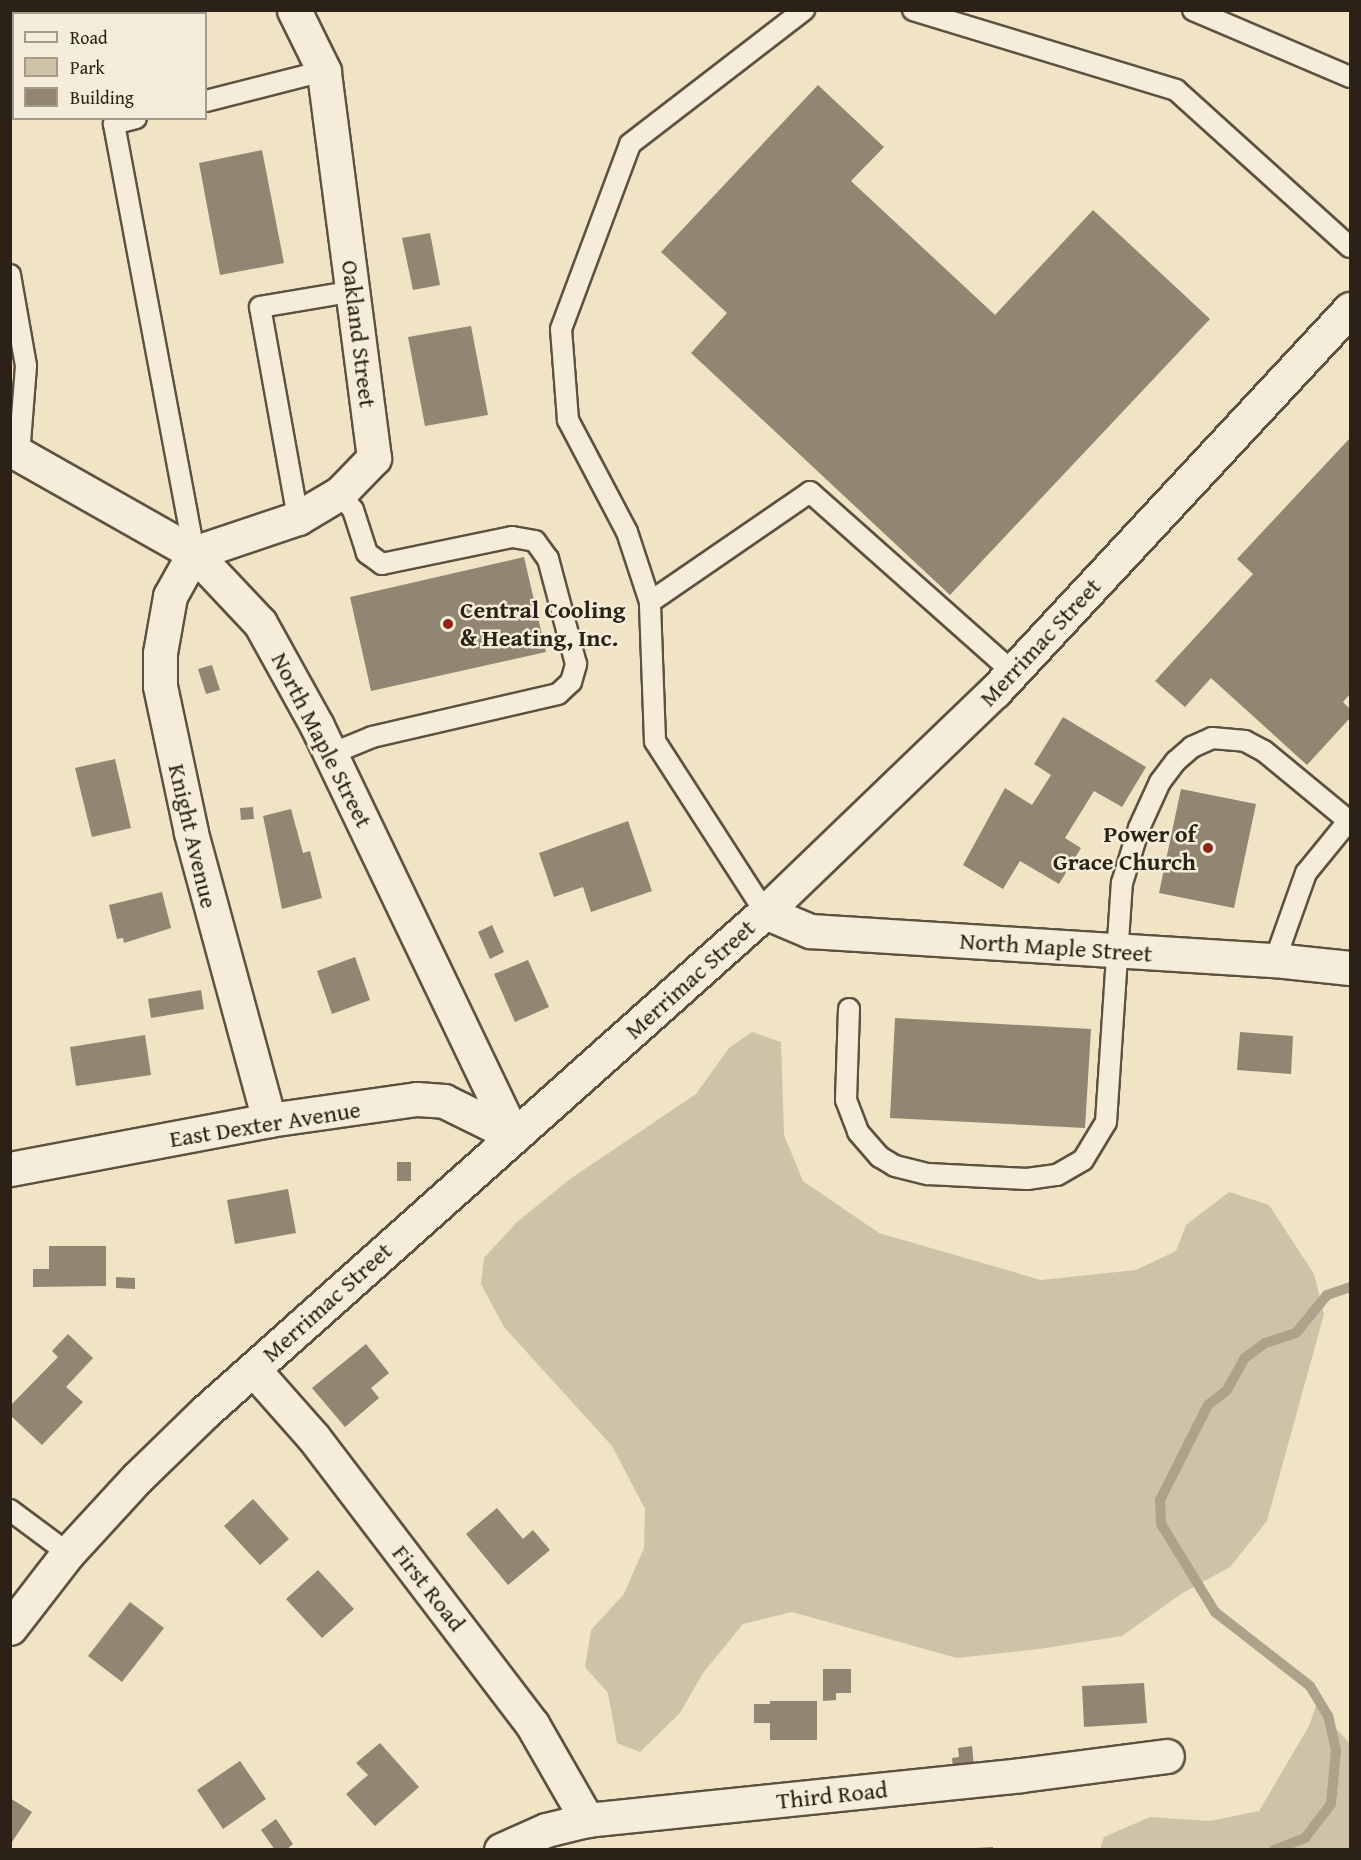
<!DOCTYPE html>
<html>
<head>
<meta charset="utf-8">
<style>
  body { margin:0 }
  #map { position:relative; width:1361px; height:1860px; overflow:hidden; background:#f0e4c5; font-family:"Gentium Book Plus",serif }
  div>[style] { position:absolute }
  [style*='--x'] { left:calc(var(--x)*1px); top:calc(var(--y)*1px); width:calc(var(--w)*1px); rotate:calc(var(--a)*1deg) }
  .green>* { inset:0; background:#cfc3a7 }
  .stream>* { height:10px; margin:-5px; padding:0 5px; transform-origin:5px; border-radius:5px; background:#ada28a }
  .building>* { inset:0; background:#918671 }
  .roads { filter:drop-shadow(2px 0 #5c5242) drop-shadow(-2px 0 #5c5242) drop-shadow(0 2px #5c5242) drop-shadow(0 -2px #5c5242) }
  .service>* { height:20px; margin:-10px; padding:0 10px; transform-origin:10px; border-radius:10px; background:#f5edd9 }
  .minor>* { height:33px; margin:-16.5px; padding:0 16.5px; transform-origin:16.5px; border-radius:16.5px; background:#f5edd9 }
  .secondary>* { height:33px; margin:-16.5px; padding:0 16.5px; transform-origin:16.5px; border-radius:16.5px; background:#f5edd9 }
  .dots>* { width:16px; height:16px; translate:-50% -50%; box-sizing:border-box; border:3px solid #f5edd9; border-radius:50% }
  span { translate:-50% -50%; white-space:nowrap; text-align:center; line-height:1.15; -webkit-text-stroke:5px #f5edd9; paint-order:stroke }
  .street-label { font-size:24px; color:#2b2116 }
  .poi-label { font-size:24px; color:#2b2116; font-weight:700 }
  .left { translate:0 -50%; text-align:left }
  .right { translate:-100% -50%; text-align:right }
  .frame { position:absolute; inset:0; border:12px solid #2b2116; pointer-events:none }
  .legend { position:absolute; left:12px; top:12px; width:195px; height:108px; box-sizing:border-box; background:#f5edd9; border:2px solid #a49b8b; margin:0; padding:8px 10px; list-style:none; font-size:18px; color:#2b2116 }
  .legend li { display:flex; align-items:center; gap:12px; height:30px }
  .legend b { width:30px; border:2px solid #a49b8b }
</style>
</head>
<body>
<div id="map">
  <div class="green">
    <i style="clip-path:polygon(752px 1032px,781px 1042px,784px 1135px,803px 1181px,879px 1233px,1041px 1280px,1136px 1270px,1176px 1251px,1186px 1225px,1229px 1192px,1269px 1205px,1314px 1274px,1324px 1314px,1267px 1521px,1230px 1567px,1181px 1594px,1122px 1636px,1039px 1649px,957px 1658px,792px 1612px,743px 1624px,703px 1673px,680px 1713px,640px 1752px,617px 1743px,608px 1693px,585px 1667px,591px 1630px,624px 1594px,644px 1548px,645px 1509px,612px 1446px,504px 1327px,481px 1284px,484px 1258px,517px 1222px,570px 1179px,696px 1094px,729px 1048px)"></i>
    <i style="clip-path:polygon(1316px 1706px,1350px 1744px,1350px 1849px,1100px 1849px,1104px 1837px,1150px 1817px,1210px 1821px,1259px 1811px,1309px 1726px)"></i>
  </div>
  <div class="stream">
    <i style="--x:1274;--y:1850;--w:33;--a:-21"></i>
    <i style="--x:1305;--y:1838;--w:43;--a:-52.6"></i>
    <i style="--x:1331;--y:1804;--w:54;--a:-84.7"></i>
    <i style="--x:1336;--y:1750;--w:35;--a:-103"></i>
    <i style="--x:1328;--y:1716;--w:35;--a:-121"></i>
    <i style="--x:1310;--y:1686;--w:120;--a:-142.1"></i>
    <i style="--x:1215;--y:1612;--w:103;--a:-121.5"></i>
    <i style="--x:1161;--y:1524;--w:24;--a:-92"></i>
    <i style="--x:1160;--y:1500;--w:106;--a:-63.2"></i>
    <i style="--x:1208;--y:1405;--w:24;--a:-38"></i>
    <i style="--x:1227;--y:1390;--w:37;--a:-61"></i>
    <i style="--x:1245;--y:1358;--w:25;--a:-37"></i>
    <i style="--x:1265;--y:1343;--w:33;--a:-18"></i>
    <i style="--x:1296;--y:1333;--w:49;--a:-50.8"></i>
    <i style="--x:1327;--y:1295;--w:24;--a:-19"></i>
  </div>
  <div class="building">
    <i style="clip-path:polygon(818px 85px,884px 147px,851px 181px,995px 315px,1093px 210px,1210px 319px,950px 595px,691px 353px,727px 313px,661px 252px)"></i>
    <i style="clip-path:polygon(262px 150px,284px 263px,220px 275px,199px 163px)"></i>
    <i style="clip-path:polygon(430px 233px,440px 285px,413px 290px,402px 238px)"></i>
    <i style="clip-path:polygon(471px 326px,488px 415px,425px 426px,408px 337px)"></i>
    <i style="clip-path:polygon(1350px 438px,1350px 694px,1343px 702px,1350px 709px,1350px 718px,1307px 765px,1211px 678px,1185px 707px,1155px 681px,1253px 574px,1237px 559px)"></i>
    <i style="clip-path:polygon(524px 557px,546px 652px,371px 691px,350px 597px)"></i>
    <i style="clip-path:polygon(212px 665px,220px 690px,206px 694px,198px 669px)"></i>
    <i style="clip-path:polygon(1063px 717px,1146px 767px,1122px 807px,1094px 791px,1065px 838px,1081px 848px,1059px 884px,1020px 861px,1003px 889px,963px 865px,1005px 788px,1032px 805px,1051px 775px,1034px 764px)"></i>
    <i style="clip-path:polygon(115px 759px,131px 828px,92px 837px,75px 768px)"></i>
    <i style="clip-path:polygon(1181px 789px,1256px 804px,1234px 908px,1159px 893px)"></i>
    <i style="clip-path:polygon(253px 807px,254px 819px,241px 820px,240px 808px)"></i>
    <i style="clip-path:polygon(291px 809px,303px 853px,310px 851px,322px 898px,282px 909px,263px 816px)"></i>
    <i style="clip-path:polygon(628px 821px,652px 891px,591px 912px,583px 887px,554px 897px,539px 853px)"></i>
    <i style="clip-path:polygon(162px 892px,171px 928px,124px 943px,123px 938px,117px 939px,109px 905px)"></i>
    <i style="clip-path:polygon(492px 925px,504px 952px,490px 959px,478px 932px)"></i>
    <i style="clip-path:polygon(355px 957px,370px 1000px,332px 1014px,317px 971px)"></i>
    <i style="clip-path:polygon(528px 960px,549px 1007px,515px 1022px,494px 974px)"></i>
    <i style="clip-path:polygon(201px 990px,204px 1009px,151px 1018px,148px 999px)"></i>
    <i style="clip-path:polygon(895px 1018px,1091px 1029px,1085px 1128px,890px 1118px)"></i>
    <i style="clip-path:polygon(1240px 1032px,1293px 1036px,1291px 1074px,1237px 1070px)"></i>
    <i style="clip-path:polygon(145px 1035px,151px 1075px,76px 1086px,70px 1047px)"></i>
    <i style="clip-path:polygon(397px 1162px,411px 1162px,411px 1181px,397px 1181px)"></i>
    <i style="clip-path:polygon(288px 1189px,296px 1233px,235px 1244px,227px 1200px)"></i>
    <i style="clip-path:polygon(49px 1246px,106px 1246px,106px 1286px,33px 1287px,33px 1269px,49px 1269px)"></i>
    <i style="clip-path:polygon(116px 1277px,135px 1278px,135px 1289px,116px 1288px)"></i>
    <i style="clip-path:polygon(68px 1334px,93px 1358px,66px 1387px,83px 1402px,42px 1445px,10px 1415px,10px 1406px,58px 1357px,52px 1351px)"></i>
    <i style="clip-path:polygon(366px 1344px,389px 1373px,371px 1388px,379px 1398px,345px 1427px,312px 1388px)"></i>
    <i style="clip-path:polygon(253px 1499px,289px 1539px,260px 1565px,224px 1526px)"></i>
    <i style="clip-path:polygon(497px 1508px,523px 1539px,533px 1530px,550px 1550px,508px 1585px,466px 1534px)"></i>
    <i style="clip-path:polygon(318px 1570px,354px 1609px,322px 1638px,286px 1599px)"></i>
    <i style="clip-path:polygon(130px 1602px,164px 1628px,122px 1682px,88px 1656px)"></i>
    <i style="clip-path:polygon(823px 1669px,851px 1669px,851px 1693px,836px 1693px,836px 1700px,823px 1701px)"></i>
    <i style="clip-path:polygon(1144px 1683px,1147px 1723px,1084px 1727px,1082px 1686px)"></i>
    <i style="clip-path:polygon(770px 1701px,817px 1701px,817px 1740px,770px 1740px,770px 1723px,754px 1723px,754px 1704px,770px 1704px)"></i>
    <i style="clip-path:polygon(380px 1743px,419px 1787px,375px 1826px,346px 1794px,368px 1775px,356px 1763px)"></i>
    <i style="clip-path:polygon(972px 1746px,974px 1767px,953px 1769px,952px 1758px,959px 1757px,958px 1748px)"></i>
    <i style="clip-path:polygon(240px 1761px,266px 1799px,223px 1829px,197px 1790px)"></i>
    <i style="clip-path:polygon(10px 1798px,32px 1812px,10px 1845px)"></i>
    <i style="clip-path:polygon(276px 1819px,293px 1844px,286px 1850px,275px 1850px,261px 1830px)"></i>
    <i style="clip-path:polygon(993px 1847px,993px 1850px,976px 1850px,976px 1848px)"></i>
  </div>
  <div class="roads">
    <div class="service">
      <i style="--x:913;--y:10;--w:275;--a:16.9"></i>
      <i style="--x:1176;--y:90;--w:234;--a:42.1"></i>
      <i style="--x:1193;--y:10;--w:171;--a:23.1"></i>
      <i style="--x:206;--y:101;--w:122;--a:-14.3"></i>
      <i style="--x:136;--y:118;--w:23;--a:165"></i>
      <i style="--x:114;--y:124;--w:436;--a:79.4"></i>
      <i style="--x:10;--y:275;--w:92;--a:80"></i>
      <i style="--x:26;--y:366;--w:89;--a:94.5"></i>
      <i style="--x:298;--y:518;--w:214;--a:-100.2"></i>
      <i style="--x:260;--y:307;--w:96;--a:-9.6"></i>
      <i style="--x:650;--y:602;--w:74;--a:-108.2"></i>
      <i style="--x:627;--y:532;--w:127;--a:-117.8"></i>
      <i style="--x:568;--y:420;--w:91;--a:-94.4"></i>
      <i style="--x:561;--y:329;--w:197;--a:-69.5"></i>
      <i style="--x:630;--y:144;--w:220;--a:-37.6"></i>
      <i style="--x:331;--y:754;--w:44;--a:-22.5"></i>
      <i style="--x:372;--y:737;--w:191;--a:-13"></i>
      <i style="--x:558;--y:694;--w:18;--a:-43"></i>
      <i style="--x:571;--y:682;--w:19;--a:-74"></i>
      <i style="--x:576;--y:664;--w:109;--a:-104.9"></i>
      <i style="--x:548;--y:559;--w:22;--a:-126"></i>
      <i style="--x:535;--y:541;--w:23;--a:-170"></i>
      <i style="--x:512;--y:537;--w:133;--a:168.3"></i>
      <i style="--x:382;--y:564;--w:19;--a:-144"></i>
      <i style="--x:367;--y:553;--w:45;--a:-108"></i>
      <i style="--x:353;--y:510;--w:21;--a:-127"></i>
      <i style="--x:765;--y:912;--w:203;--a:-122.8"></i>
      <i style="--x:655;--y:741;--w:139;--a:-92.1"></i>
      <i style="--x:650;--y:602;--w:194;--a:-34.5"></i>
      <i style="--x:810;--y:492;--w:271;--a:41.6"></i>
      <i style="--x:1275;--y:960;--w:92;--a:-70.4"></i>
      <i style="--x:1306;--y:873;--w:70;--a:-50.8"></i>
      <i style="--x:849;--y:1009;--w:91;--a:91.9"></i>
      <i style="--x:846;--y:1100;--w:34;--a:69"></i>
      <i style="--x:858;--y:1132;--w:33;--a:49"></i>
      <i style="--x:880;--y:1157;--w:17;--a:31"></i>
      <i style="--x:895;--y:1166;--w:34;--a:14"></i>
      <i style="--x:928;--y:1174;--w:99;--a:2.9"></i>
      <i style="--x:1027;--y:1179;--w:30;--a:-8"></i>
      <i style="--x:1057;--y:1175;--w:30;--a:-30"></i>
      <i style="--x:1083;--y:1160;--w:44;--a:-58.8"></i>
      <i style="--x:1106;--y:1122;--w:240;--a:-86.2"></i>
      <i style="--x:1122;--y:883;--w:58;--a:-72.8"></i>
      <i style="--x:1139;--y:828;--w:51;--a:-65.5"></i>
      <i style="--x:1160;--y:782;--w:26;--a:-53"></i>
      <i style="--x:1176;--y:761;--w:21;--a:-41"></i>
      <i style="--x:1192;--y:747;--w:22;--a:-24"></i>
      <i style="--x:1212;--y:738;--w:33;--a:5"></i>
      <i style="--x:1245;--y:741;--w:21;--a:28"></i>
      <i style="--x:1264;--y:751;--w:110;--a:39.5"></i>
      <i style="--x:10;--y:1510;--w:72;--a:36.6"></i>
    </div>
    <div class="minor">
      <i style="--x:10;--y:449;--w:211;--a:29.5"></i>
      <i style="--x:194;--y:553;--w:96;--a:46.7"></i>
      <i style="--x:260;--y:623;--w:118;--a:61"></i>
      <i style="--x:317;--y:726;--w:454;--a:64.4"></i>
      <i style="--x:765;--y:912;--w:49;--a:22.9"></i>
      <i style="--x:810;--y:931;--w:466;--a:3.6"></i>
      <i style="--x:1275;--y:960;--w:75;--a:6.1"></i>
      <i style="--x:269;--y:1120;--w:298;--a:-105.2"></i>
      <i style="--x:191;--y:832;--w:149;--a:-102"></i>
      <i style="--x:160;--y:686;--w:33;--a:-90"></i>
      <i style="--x:160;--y:653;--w:58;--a:-80"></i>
      <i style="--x:170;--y:596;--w:49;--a:-60.8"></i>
      <i style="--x:194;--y:553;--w:110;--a:-18.6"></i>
      <i style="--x:298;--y:518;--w:49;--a:-30.8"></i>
      <i style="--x:340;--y:493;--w:49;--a:-45.8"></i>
      <i style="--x:374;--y:458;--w:390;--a:-97.4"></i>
      <i style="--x:324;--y:71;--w:68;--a:-116.2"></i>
      <i style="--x:10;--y:1169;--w:264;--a:-10.7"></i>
      <i style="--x:269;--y:1120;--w:149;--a:-8.1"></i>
      <i style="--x:417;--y:1099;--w:27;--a:4"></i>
      <i style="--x:444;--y:1101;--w:77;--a:26.2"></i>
      <i style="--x:253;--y:1369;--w:92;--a:48.5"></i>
      <i style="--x:314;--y:1438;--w:360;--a:52.7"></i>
      <i style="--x:532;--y:1724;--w:111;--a:60.2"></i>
      <i style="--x:501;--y:1850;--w:49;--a:-24"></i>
      <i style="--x:546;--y:1830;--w:42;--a:-13.7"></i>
      <i style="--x:587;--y:1820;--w:436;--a:-5.9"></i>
      <i style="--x:1021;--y:1775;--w:147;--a:-7.4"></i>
    </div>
    <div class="secondary">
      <i style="--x:10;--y:1628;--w:95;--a:-52.3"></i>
      <i style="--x:68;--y:1553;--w:102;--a:-47.4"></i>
      <i style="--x:137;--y:1478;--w:96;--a:-44.2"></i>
      <i style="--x:206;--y:1411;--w:749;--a:-41.75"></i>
      <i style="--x:765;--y:912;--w:318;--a:-43.9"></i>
      <i style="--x:994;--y:692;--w:523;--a:-47.09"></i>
    </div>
  </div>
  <div class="dots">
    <i style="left:448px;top:624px;background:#8f2418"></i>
    <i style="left:1208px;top:848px;background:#8f2418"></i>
  </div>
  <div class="street-label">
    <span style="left:359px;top:334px;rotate:83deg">Oakland Street</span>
    <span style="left:1040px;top:642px;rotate:-47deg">Merrimac Street</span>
    <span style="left:322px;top:740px;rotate:63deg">North Maple Street</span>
    <span style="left:193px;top:836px;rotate:77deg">Knight Avenue</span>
    <span style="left:1056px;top:947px;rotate:4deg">North Maple Street</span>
    <span style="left:690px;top:979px;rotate:-42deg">Merrimac Street</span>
    <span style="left:265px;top:1124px;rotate:-9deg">East Dexter Avenue</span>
    <span style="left:327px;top:1302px;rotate:-42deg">Merrimac Street</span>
    <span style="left:429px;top:1588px;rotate:52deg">First Road</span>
    <span style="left:832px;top:1795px;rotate:-6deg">Third Road</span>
  </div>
  <div class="poi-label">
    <span class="left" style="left:460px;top:624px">Central Cooling<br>&amp; Heating, Inc.</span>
    <span class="right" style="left:1196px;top:848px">Power of<br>Grace Church</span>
  </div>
  <div class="frame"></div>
  <ul class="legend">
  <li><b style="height:8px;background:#f5edd9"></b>Road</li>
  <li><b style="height:16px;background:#cfc3a7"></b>Park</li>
  <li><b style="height:16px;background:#918671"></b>Building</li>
  </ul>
</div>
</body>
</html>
